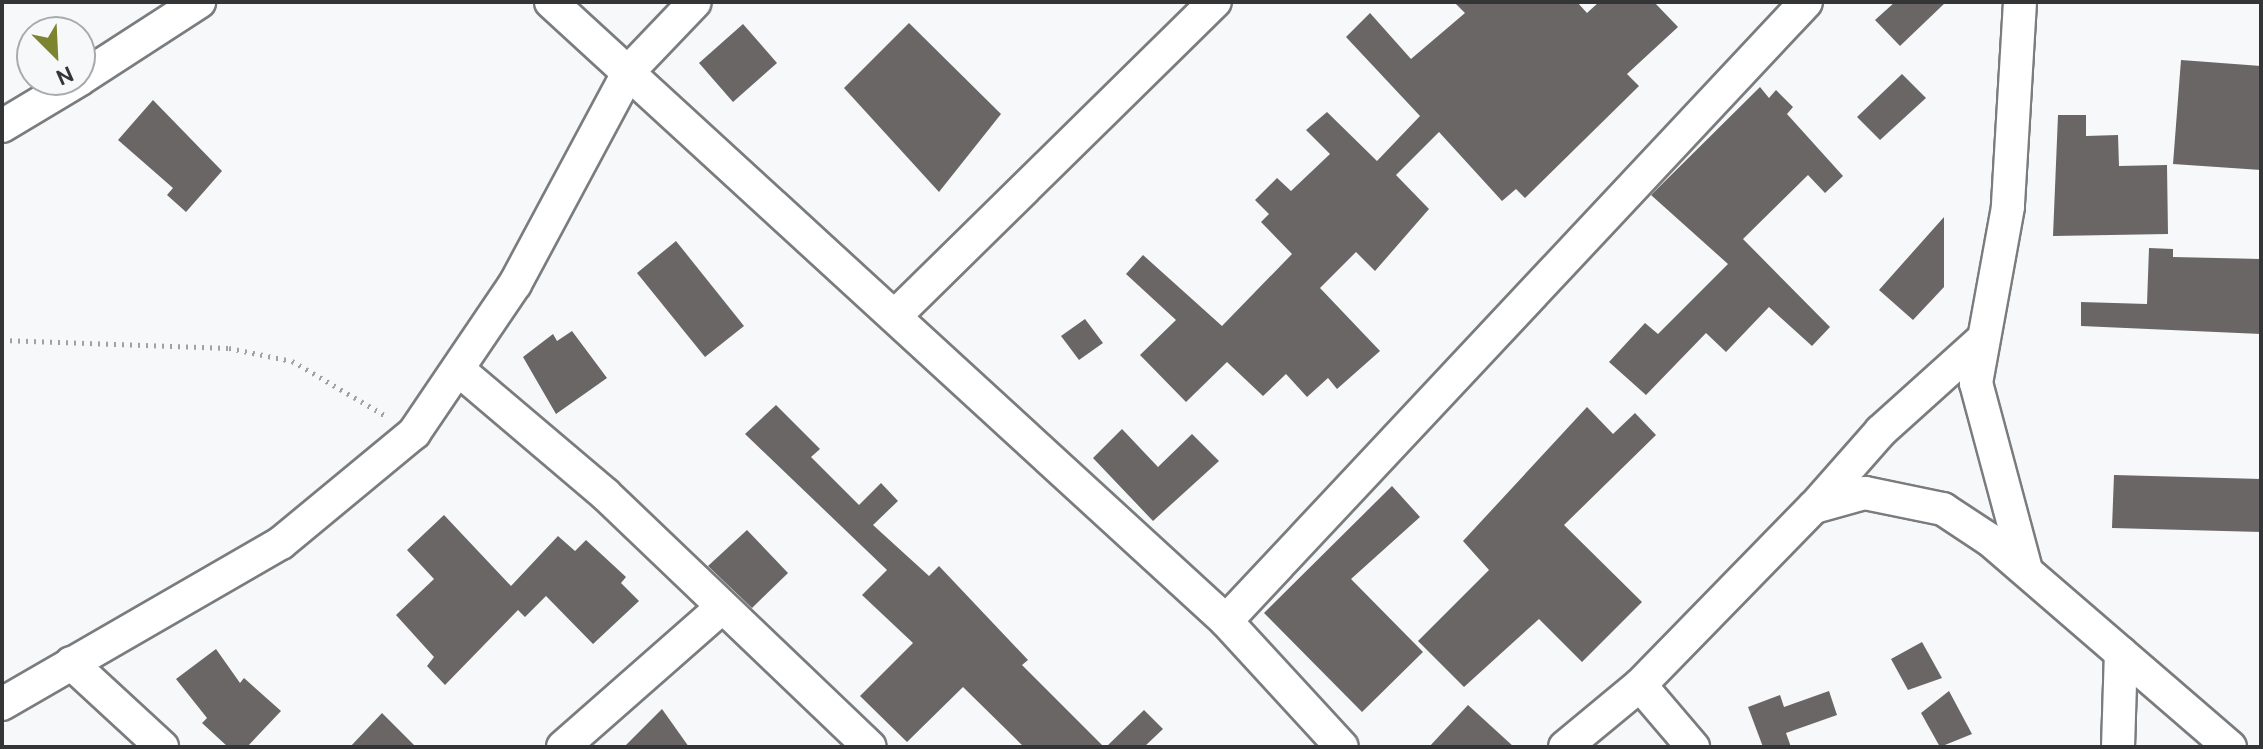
<!DOCTYPE html>
<html>
<head>
<meta charset="utf-8">
<style>
  body { margin:0 }
  #map { position:relative; width:2263px; height:749px; overflow:hidden; background:#f6f8fa; font-family:Ubuntu,sans-serif }
  div>[style] { position:absolute }
  [style*='--x'] { left:calc(var(--x)*1px); top:calc(var(--y)*1px); width:calc(var(--w)*1px); rotate:calc(var(--a)*1deg) }
  .building>* { inset:0; background:#6a6666 }
  .path>* { height:5px; margin-top:-2.5px; transform-origin:0; background:repeating-linear-gradient(90deg,#a0a1a3 0 2px,transparent 0 8px) }
  .roads { filter:drop-shadow(2px 0 #7a7c7e) drop-shadow(-2px 0 #7a7c7e) drop-shadow(0 2px #7a7c7e) drop-shadow(0 -2px #7a7c7e) }
  .minor>* { height:32px; margin:-16px; padding:0 16px; transform-origin:16px; border-radius:16px; background:#fff }
  span { translate:-50% -50%; white-space:nowrap; text-align:center; line-height:1.15; -webkit-text-stroke:8px #f6f8fa; paint-order:stroke }
  .frame { position:absolute; inset:0; border:4px solid #343536; pointer-events:none }
  .north { position:absolute; left:16px; top:16px; width:80px; height:80px; box-sizing:border-box; background:#f6f8fa; border:2px solid #a8aaac; border-radius:50%; rotate:156deg; font-size:22px; font-weight:700; line-height:32px; text-align:center; color:#343536 }
  .north::after { content:''; display:block; margin:auto; width:28px; height:36px; background:#7d8430; clip-path:polygon(50% 0,100% 100%,50% 72%,0 100%) }
</style>
</head>
<body>
<div id="map">
  <div class="building">
    <i style="clip-path:polygon(1454px 2px,1577px 2px,1587px 13px,1599px 2px,1654px 2px,1678px 27px,1627px 74px,1639px 86px,1525px 198px,1516px 189px,1502px 201px,1439px 132px,1396px 175px,1429px 209px,1375px 271px,1356px 252px,1320px 288px,1380px 351px,1337px 389px,1328px 378px,1307px 397px,1286px 374px,1263px 396px,1227px 362px,1186px 402px,1140px 355px,1176px 320px,1126px 274px,1143px 255px,1222px 326px,1292px 254px,1261px 222px,1269px 214px,1255px 200px,1277px 178px,1291px 191px,1330px 154px,1306px 130px,1327px 112px,1377px 161px,1420px 116px,1346px 37px,1370px 13px,1411px 59px,1465px 13px)"></i>
    <i style="clip-path:polygon(1895px 2px,1946px 2px,1900px 46px,1875px 20px)"></i>
    <i style="clip-path:polygon(909px 23px,1001px 114px,939px 192px,844px 88px)"></i>
    <i style="clip-path:polygon(743px 24px,777px 63px,733px 102px,699px 63px)"></i>
    <i style="clip-path:polygon(2181px 60px,2261px 66px,2261px 170px,2173px 164px)"></i>
    <i style="clip-path:polygon(1902px 74px,1926px 98px,1880px 140px,1857px 117px)"></i>
    <i style="clip-path:polygon(1760px 87px,1769px 98px,1776px 90px,1793px 107px,1787px 114px,1843px 176px,1825px 193px,1808px 175px,1743px 239px,1830px 327px,1812px 346px,1769px 307px,1726px 352px,1706px 333px,1646px 395px,1609px 362px,1645px 323px,1658px 334px,1728px 264px,1651px 195px)"></i>
    <i style="clip-path:polygon(153px 100px,222px 171px,186px 212px,167px 195px,173px 188px,118px 140px)"></i>
    <i style="clip-path:polygon(2058px 115px,2086px 115px,2086px 136px,2118px 135px,2119px 166px,2167px 165px,2168px 234px,2053px 236px)"></i>
    <i style="clip-path:polygon(1944px 217px,1944px 287px,1913px 320px,1879px 290px)"></i>
    <i style="clip-path:polygon(676px 241px,744px 326px,705px 357px,637px 273px)"></i>
    <i style="clip-path:polygon(2149px 248px,2173px 249px,2173px 257px,2261px 259px,2261px 334px,2081px 326px,2081px 302px,2147px 304px)"></i>
    <i style="clip-path:polygon(1085px 319px,1103px 343px,1079px 360px,1061px 336px)"></i>
    <i style="clip-path:polygon(572px 331px,607px 378px,556px 414px,523px 357px,553px 334px,557px 341px)"></i>
    <i style="clip-path:polygon(776px 405px,820px 449px,811px 457px,859px 505px,881px 483px,898px 501px,873px 525px,929px 576px,939px 566px,1028px 660px,1022px 665px,1104px 747px,1024px 747px,963px 687px,907px 742px,860px 696px,913px 643px,862px 595px,887px 570px,745px 434px)"></i>
    <i style="clip-path:polygon(1587px 407px,1613px 434px,1635px 413px,1656px 435px,1564px 525px,1642px 602px,1582px 662px,1539px 619px,1464px 687px,1418px 641px,1489px 570px,1463px 541px)"></i>
    <i style="clip-path:polygon(1122px 429px,1158px 467px,1192px 434px,1219px 461px,1153px 521px,1093px 458px)"></i>
    <i style="clip-path:polygon(2114px 475px,2261px 479px,2261px 532px,2112px 528px)"></i>
    <i style="clip-path:polygon(1392px 486px,1420px 517px,1351px 579px,1423px 652px,1362px 712px,1264px 613px)"></i>
    <i style="clip-path:polygon(444px 515px,511px 586px,558px 536px,575px 551px,586px 540px,626px 577px,621px 583px,639px 601px,593px 644px,546px 596px,525px 617px,518px 610px,445px 685px,427px 666px,434px 657px,396px 615px,434px 579px,407px 550px)"></i>
    <i style="clip-path:polygon(747px 530px,788px 573px,752px 608px,708px 566px)"></i>
    <i style="clip-path:polygon(1922px 642px,1942px 678px,1908px 690px,1891px 659px)"></i>
    <i style="clip-path:polygon(216px 649px,240px 683px,244px 678px,281px 711px,247px 747px,228px 747px,202px 723px,207px 718px,176px 679px)"></i>
    <i style="clip-path:polygon(1829px 691px,1837px 715px,1786px 733px,1791px 747px,1763px 747px,1748px 707px,1780px 695px,1784px 707px)"></i>
    <i style="clip-path:polygon(1949px 691px,1972px 734px,1940px 747px,1921px 713px)"></i>
    <i style="clip-path:polygon(1468px 705px,1514px 747px,1429px 747px)"></i>
    <i style="clip-path:polygon(662px 709px,689px 747px,624px 747px)"></i>
    <i style="clip-path:polygon(1144px 710px,1163px 729px,1144px 747px,1106px 747px)"></i>
    <i style="clip-path:polygon(382px 713px,416px 747px,350px 747px)"></i>
  </div>
  <div class="path">
    <i style="--x:2;--y:340;--w:227;--a:2"></i>
    <i style="--x:229;--y:348;--w:64;--a:11.7"></i>
    <i style="--x:292;--y:361;--w:109;--a:30.3"></i>
  </div>
  <div class="roads">
    <div class="minor">
      <i style="--x:551;--y:2;--w:916;--a:42.52"></i>
      <i style="--x:1226;--y:621;--w:848;--a:-46.86"></i>
      <i style="--x:2020;--y:2;--w:205;--a:93.4"></i>
      <i style="--x:2008;--y:207;--w:179;--a:100.3"></i>
      <i style="--x:1976;--y:383;--w:189;--a:75"></i>
      <i style="--x:80;--y:79;--w:142;--a:-32.9"></i>
      <i style="--x:2;--y:126;--w:90;--a:-30.9"></i>
      <i style="--x:896;--y:315;--w:447;--a:-44.5"></i>
      <i style="--x:460;--y:371;--w:190;--a:40.3"></i>
      <i style="--x:605;--y:494;--w:366;--a:43.7"></i>
      <i style="--x:1814;--y:507;--w:101;--a:-48.6"></i>
      <i style="--x:1881;--y:431;--w:135;--a:-42"></i>
      <i style="--x:1226;--y:621;--w:171;--a:47.4"></i>
      <i style="--x:71;--y:663;--w:124;--a:42.7"></i>
      <i style="--x:1640;--y:685;--w:82;--a:49.5"></i>
      <i style="--x:2;--y:704;--w:322;--a:-30"></i>
      <i style="--x:281;--y:543;--w:173;--a:-39.6"></i>
      <i style="--x:414;--y:433;--w:180;--a:-55.9"></i>
      <i style="--x:515;--y:284;--w:242;--a:-61.8"></i>
      <i style="--x:629;--y:71;--w:95;--a:-46.3"></i>
      <i style="--x:563;--y:747;--w:209;--a:-41.3"></i>
      <i style="--x:1565;--y:747;--w:97;--a:-39.6"></i>
      <i style="--x:1640;--y:685;--w:249;--a:-45.7"></i>
      <i style="--x:1814;--y:507;--w:53;--a:-15.4"></i>
      <i style="--x:1865;--y:493;--w:80;--a:11.6"></i>
      <i style="--x:1943;--y:509;--w:56;--a:33.4"></i>
      <i style="--x:1990;--y:540;--w:317;--a:40.8"></i>
      <i style="--x:2118;--y:747;--w:94;--a:-88.2"></i>
    </div>
  </div>
  <div class="frame"></div>
  <div class="north">N</div>
</div>
</body>
</html>
